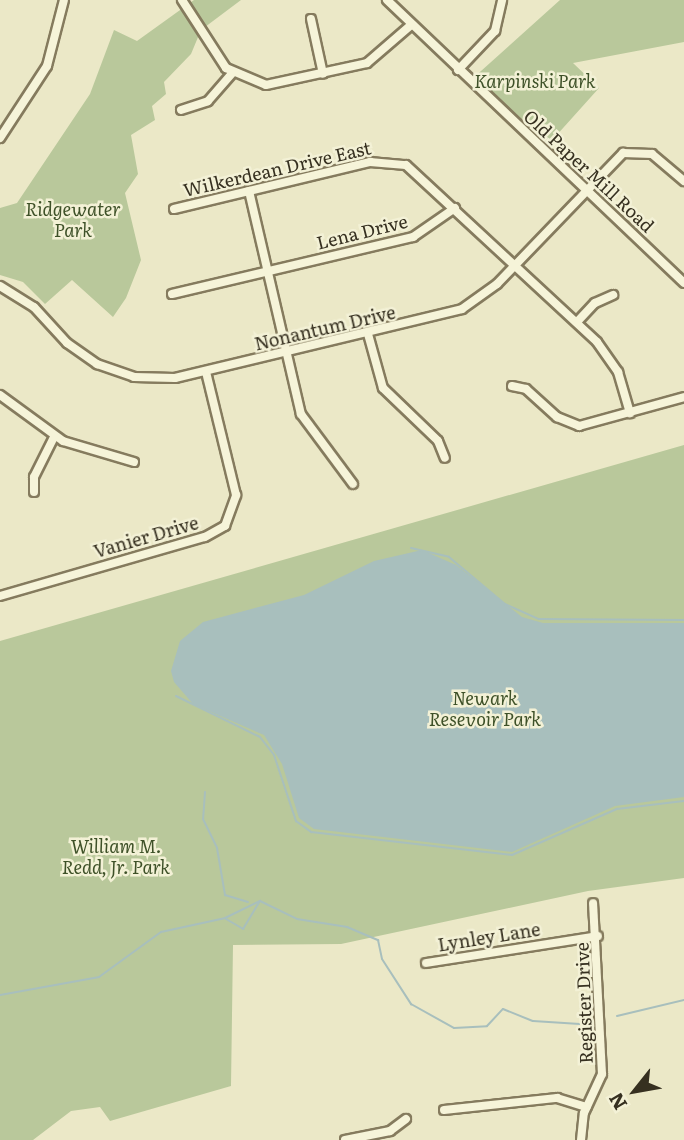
<!DOCTYPE html>
<html>
<head>
<meta charset="utf-8">
<style>
  body { margin:0 }
  #map { position:relative; width:684px; height:1140px; overflow:hidden; background:#ebe8c7; font-family:Literata,serif }
  div>[style] { position:absolute }
  [style*='--x'] { left:calc(var(--x)*1px); top:calc(var(--y)*1px); width:calc(var(--w)*1px); rotate:calc(var(--a)*1deg) }
  .green>* { inset:0; background:#b9c89b }
  .water>* { inset:0; background:#a8bfbd }
  .stream>* { height:2px; margin:-1px; padding:0 1px; transform-origin:1px; border-radius:1px; background:#a8bfbd }
  .roads { filter:drop-shadow(2px 0 #857b5e) drop-shadow(-2px 0 #857b5e) drop-shadow(0 2px #857b5e) drop-shadow(0 -2px #857b5e) }
  .minor>* { height:8px; margin:-4px; padding:0 4px; transform-origin:4px; border-radius:4px; background:#f6f4d9 }
  span { translate:-50% -50%; white-space:nowrap; text-align:center; line-height:1.15; -webkit-text-stroke:5px #f3f1d6; paint-order:stroke }
  .park-label { font-size:18px; color:#3e5128; font-style:italic }
  .street-label { font-size:18px; color:#363020 }
  .north { position:absolute; left:600px; top:1056px; width:70px; height:70px; -webkit-text-stroke:5px #f3f1d6; paint-order:stroke; rotate:239deg; font-size:19px; font-weight:700; line-height:28px; text-align:center; color:#363020 }
  .north::after { content:''; display:block; margin:auto; width:24px; height:32px; background:#363020; clip-path:polygon(50% 0,100% 100%,50% 72%,0 100%) }
</style>
</head>
<body>
<div id="map">
  <div class="green">
    <i style="clip-path:polygon(194px 0,241px 0,201px 30px,191px 54px,164px 82px,166px 94px,152px 106px,155px 120px,131px 135px,138px 174px,125px 193px,141px 260px,126px 298px,113px 317px,72px 280px,45px 304px,23px 282px,0 275px,0 208px,17px 203px,90px 94px,114px 30px,137px 41px)"></i>
    <i style="clip-path:polygon(560px 0,684px 0,684px 42px,573px 63px,599px 88px,546px 147px,471px 80px)"></i>
    <i style="clip-path:polygon(684px 445px,684px 878px,588px 891px,341px 944px,233px 945px,231px 1086px,110px 1121px,100px 1107px,71px 1111px,33px 1140px,0 1140px,0 641px)"></i>
  </div>
  <div class="water">
    <i style="clip-path:polygon(422px 550px,456px 565px,522px 617px,543px 623px,684px 623px,684px 797px,615px 806px,512px 852px,314px 829px,299px 818px,282px 764px,264px 735px,193px 704px,174px 682px,171px 671px,180px 641px,203px 622px,304px 595px,374px 561px)"></i>
  </div>
  <div class="stream">
    <i style="--x:411;--y:548;--w:39;--a:13"></i>
    <i style="--x:449;--y:557;--w:73;--a:40"></i>
    <i style="--x:505;--y:604;--w:37;--a:24"></i>
    <i style="--x:539;--y:619;--w:145;--a:0.4"></i>
    <i style="--x:176;--y:696;--w:93;--a:26"></i>
    <i style="--x:260;--y:737;--w:23;--a:52"></i>
    <i style="--x:274;--y:755;--w:70;--a:71.6"></i>
    <i style="--x:296;--y:821;--w:19;--a:36"></i>
    <i style="--x:311;--y:832;--w:202;--a:6.5"></i>
    <i style="--x:512;--y:855;--w:115;--a:-23.7"></i>
    <i style="--x:617;--y:809;--w:67;--a:-6.8"></i>
    <i style="--x:205;--y:792;--w:27;--a:94"></i>
    <i style="--x:203;--y:819;--w:32;--a:64"></i>
    <i style="--x:217;--y:848;--w:48;--a:80.3"></i>
    <i style="--x:225;--y:895;--w:24;--a:17"></i>
    <i style="--x:226;--y:919;--w:20;--a:30"></i>
    <i style="--x:243;--y:929;--w:33;--a:-59"></i>
    <i style="--x:0;--y:995;--w:101;--a:-10.3"></i>
    <i style="--x:99;--y:977;--w:77;--a:-36"></i>
    <i style="--x:161;--y:932;--w:66;--a:-12.3"></i>
    <i style="--x:225;--y:918;--w:39;--a:-26"></i>
    <i style="--x:260;--y:901;--w:41;--a:25.9"></i>
    <i style="--x:297;--y:919;--w:51;--a:9.1"></i>
    <i style="--x:347;--y:927;--w:34;--a:23"></i>
    <i style="--x:378;--y:940;--w:19;--a:78"></i>
    <i style="--x:382;--y:959;--w:54;--a:57.2"></i>
    <i style="--x:411;--y:1004;--w:49;--a:29.2"></i>
    <i style="--x:454;--y:1028;--w:33;--a:-3"></i>
    <i style="--x:487;--y:1026;--w:23;--a:-47"></i>
    <i style="--x:503;--y:1009;--w:32;--a:22"></i>
    <i style="--x:533;--y:1021;--w:47;--a:3.7"></i>
    <i style="--x:617;--y:1016;--w:69;--a:-13.4"></i>
  </div>
  <div class="roads">
    <div class="minor">
      <i style="--x:182;--y:0;--w:81;--a:57.1"></i>
      <i style="--x:226;--y:68;--w:43;--a:23"></i>
      <i style="--x:266;--y:85;--w:103;--a:-12.3"></i>
      <i style="--x:367;--y:63;--w:58;--a:-40.8"></i>
      <i style="--x:387;--y:0;--w:410;--a:43.6"></i>
      <i style="--x:311;--y:19;--w:56;--a:77.7"></i>
      <i style="--x:458;--y:70;--w:54;--a:-46.5"></i>
      <i style="--x:495;--y:31;--w:32;--a:-77"></i>
      <i style="--x:181;--y:110;--w:28;--a:-18"></i>
      <i style="--x:208;--y:101;--w:37;--a:-49"></i>
      <i style="--x:0;--y:138;--w:86;--a:-56.9"></i>
      <i style="--x:47;--y:66;--w:68;--a:-75.6"></i>
      <i style="--x:249;--y:191;--w:229;--a:76.9"></i>
      <i style="--x:301;--y:414;--w:87;--a:53.4"></i>
      <i style="--x:174;--y:209;--w:202;--a:-13.5"></i>
      <i style="--x:370;--y:162;--w:36;--a:5"></i>
      <i style="--x:406;--y:165;--w:260;--a:42.8"></i>
      <i style="--x:597;--y:342;--w:37;--a:55"></i>
      <i style="--x:618;--y:372;--w:43;--a:73.7"></i>
      <i style="--x:0;--y:286;--w:40;--a:32"></i>
      <i style="--x:34;--y:307;--w:49;--a:47.5"></i>
      <i style="--x:67;--y:343;--w:37;--a:35"></i>
      <i style="--x:97;--y:364;--w:39;--a:19"></i>
      <i style="--x:134;--y:377;--w:41;--a:1.4"></i>
      <i style="--x:175;--y:378;--w:295;--a:-13.5"></i>
      <i style="--x:462;--y:309;--w:43;--a:-35.5"></i>
      <i style="--x:497;--y:284;--w:182;--a:-46.1"></i>
      <i style="--x:623;--y:153;--w:29;--a:2"></i>
      <i style="--x:652;--y:154;--w:42;--a:40.2"></i>
      <i style="--x:172;--y:294;--w:248;--a:-13.3"></i>
      <i style="--x:413;--y:237;--w:51;--a:-34.6"></i>
      <i style="--x:577;--y:322;--w:26;--a:-47"></i>
      <i style="--x:595;--y:303;--w:20;--a:-24"></i>
      <i style="--x:368;--y:334;--w:56;--a:74.5"></i>
      <i style="--x:383;--y:388;--w:76;--a:43.9"></i>
      <i style="--x:438;--y:441;--w:18;--a:68"></i>
      <i style="--x:512;--y:386;--w:14;--a:12"></i>
      <i style="--x:526;--y:389;--w:42;--a:42.1"></i>
      <i style="--x:557;--y:417;--w:24;--a:22"></i>
      <i style="--x:579;--y:426;--w:109;--a:-15.4"></i>
      <i style="--x:0;--y:395;--w:78;--a:36.1"></i>
      <i style="--x:63;--y:441;--w:74;--a:16.5"></i>
      <i style="--x:34;--y:492;--w:15;--a:-90"></i>
      <i style="--x:34;--y:477;--w:45;--a:-63.4"></i>
      <i style="--x:0;--y:596;--w:213;--a:-16.1"></i>
      <i style="--x:205;--y:537;--w:23;--a:-29"></i>
      <i style="--x:225;--y:526;--w:33;--a:-70"></i>
      <i style="--x:236;--y:495;--w:127;--a:-103.7"></i>
      <i style="--x:426;--y:963;--w:174;--a:-8.9"></i>
      <i style="--x:444;--y:1110;--w:114;--a:-6.1"></i>
      <i style="--x:557;--y:1098;--w:31;--a:17"></i>
      <i style="--x:345;--y:1140;--w:46;--a:-11.3"></i>
      <i style="--x:390;--y:1131;--w:20;--a:-37"></i>
      <i style="--x:581;--y:1140;--w:27;--a:-84"></i>
      <i style="--x:584;--y:1113;--w:43;--a:-65.2"></i>
      <i style="--x:602;--y:1074;--w:171;--a:-93"></i>
    </div>
  </div>
  <div class="park-label">
    <span style="left:535px;top:81px">Karpinski Park</span>
    <span style="left:73px;top:220px">Ridgewater<br>Park</span>
    <span style="left:485px;top:709px">Newark<br>Resevoir Park</span>
    <span style="left:116px;top:857px">William M.<br>Redd, Jr. Park</span>
  </div>
  <div class="street-label">
    <span style="left:277px;top:169px;rotate:-13deg">Wilkerdean Drive East</span>
    <span style="left:589px;top:171px;rotate:43deg">Old Paper Mill Road</span>
    <span style="left:362px;top:232px;rotate:-14deg">Lena Drive</span>
    <span style="left:325px;top:328px;rotate:-13deg">Nonantum Drive</span>
    <span style="left:146px;top:537px;rotate:-16deg">Vanier Drive</span>
    <span style="left:489px;top:937px;rotate:-9deg">Lynley Lane</span>
    <span style="left:584px;top:1003px;rotate:-92deg">Register Drive</span>
  </div>
  <div class="north">N</div>
</div>
</body>
</html>
